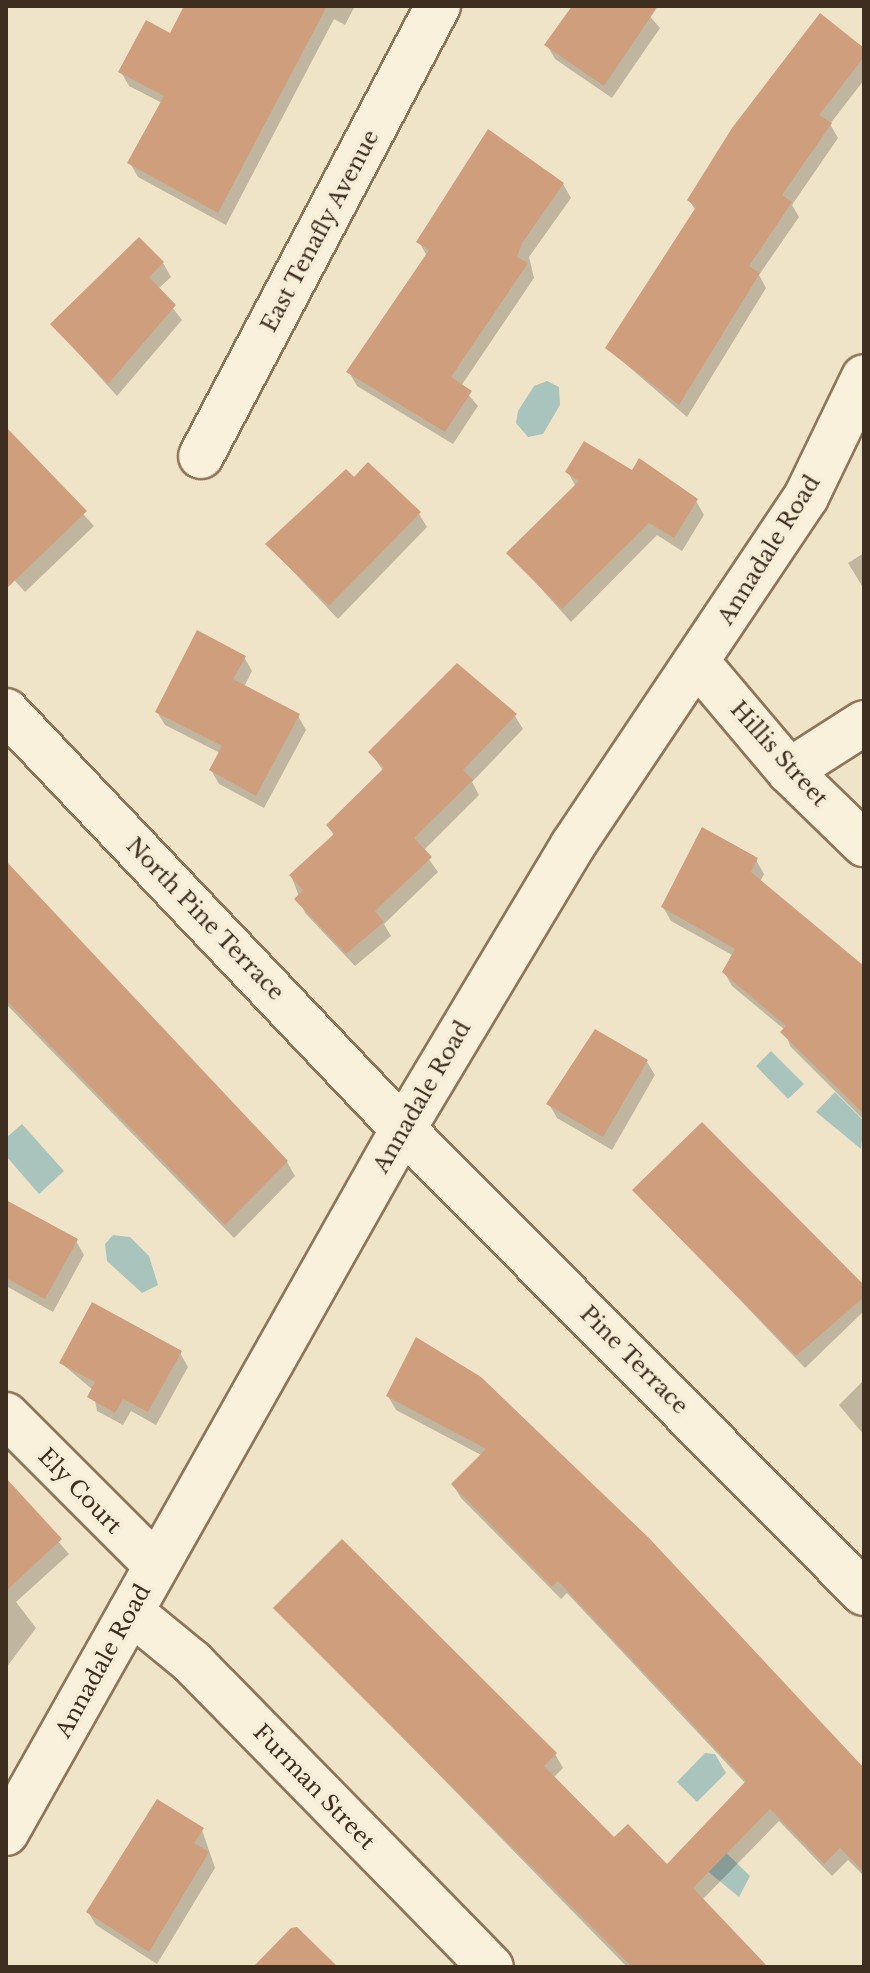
<!DOCTYPE html>
<html>
<head>
<meta charset="utf-8">
<style>
  body { margin:0 }
  #map { position:relative; width:870px; height:1973px; overflow:hidden; background:#f0e4c8; font-family:"Libre Baskerville",serif }
  div>[style] { position:absolute }
  [style*='--x'] { left:calc(var(--x)*1px); top:calc(var(--y)*1px); width:calc(var(--w)*1px); rotate:calc(var(--a)*1deg) }
  .water>* { inset:0; background:#a9c4bc }
  .shadow>* { inset:0; background:#0003 }
  .building>* { inset:0; background:#cf9f7d }
  .roads { filter:drop-shadow(2px 0 #8d765c) drop-shadow(-2px 0 #8d765c) drop-shadow(0 2px #8d765c) drop-shadow(0 -2px #8d765c) }
  .minor>* { height:44px; margin:-22px; padding:0 22px; transform-origin:22px; border-radius:22px; background:#faf1dc }
  span { translate:-50% -50%; white-space:nowrap; text-align:center; line-height:1.15; -webkit-text-stroke:8px #f7eed8; paint-order:stroke }
  .street-label { font-size:22px; color:#3d2e20 }
  .frame { position:absolute; inset:0; border:8px solid #3d2e20; pointer-events:none }
</style>
</head>
<body>
<div id="map">
  <div class="water">
    <i style="clip-path:polygon(547px 381px,559px 387px,560px 405px,543px 434px,528px 437px,516px 423px,518px 411px,534px 386px)"></i>
    <i style="clip-path:polygon(771px 1051px,804px 1084px,788px 1099px,756px 1066px)"></i>
    <i style="clip-path:polygon(835px 1092px,864px 1121px,861px 1149px,816px 1112px)"></i>
    <i style="clip-path:polygon(22px 1124px,64px 1171px,39px 1194px,6px 1156px,6px 1138px)"></i>
    <i style="clip-path:polygon(113px 1235px,130px 1237px,149px 1256px,158px 1285px,142px 1293px,107px 1261px,105px 1244px)"></i>
    <i style="clip-path:polygon(705px 1753px,715px 1754px,726px 1773px,697px 1802px,677px 1782px)"></i>
    <i style="clip-path:polygon(714px 1841px,750px 1876px,739px 1897px,694px 1860px)"></i>
  </div>
  <div class="shadow">
    <i style="clip-path:polygon(186px 6px,355px 6px,345px 25px,334px 19px,226px 225px,138px 177px,130px 163px,162px 103px,129px 86px,121px 72px,170px 35px)"></i>
    <i style="clip-path:polygon(574px 6px,641px 6px,660px 28px,612px 98px,555px 59px,547px 45px)"></i>
    <i style="clip-path:polygon(864px 50px,864px 80px,830px 124px,838px 138px,792px 205px,799px 217px,759px 275px,766px 288px,687px 417px,607px 348px,696px 211px,689px 200px)"></i>
    <i style="clip-path:polygon(563px 184px,571px 198px,529px 257px,534px 278px,461px 386px,478px 406px,453px 444px,357px 386px,349px 372px,427px 256px,419px 242px)"></i>
    <i style="clip-path:polygon(163px 263px,171px 277px,158px 289px,182px 320px,117px 396px,53px 325px)"></i>
    <i style="clip-path:polygon(6px 429px,94px 526px,25px 592px,6px 571px)"></i>
    <i style="clip-path:polygon(568px 472px,633px 472px,696px 501px,704px 515px,682px 551px,657px 535px,571px 622px,509px 553px,576px 487px)"></i>
    <i style="clip-path:polygon(354px 480px,419px 514px,427px 527px,338px 619px,267px 544px)"></i>
    <i style="clip-path:polygon(864px 553px,864px 589px,848px 563px)"></i>
    <i style="clip-path:polygon(244px 657px,252px 671px,244px 687px,298px 716px,306px 730px,264px 808px,219px 784px,211px 770px,220px 753px,165px 725px,157px 712px)"></i>
    <i style="clip-path:polygon(515px 716px,523px 729px,472px 782px,479px 795px,423px 851px,438px 872px,384px 924px,391px 936px,355px 966px,305px 913px,291px 875px,334px 836px,328px 825px,384px 772px,371px 753px)"></i>
    <i style="clip-path:polygon(756px 860px,764px 874px,760px 882px,864px 971px,864px 1120px,790px 1046px,785px 1030px,732px 986px,724px 972px,734px 956px,671px 921px,663px 907px)"></i>
    <i style="clip-path:polygon(6px 866px,287px 1162px,295px 1176px,234px 1238px,6px 1004px)"></i>
    <i style="clip-path:polygon(647px 1062px,655px 1075px,612px 1150px,557px 1118px,549px 1104px)"></i>
    <i style="clip-path:polygon(635px 1190px,864px 1288px,864px 1311px,805px 1368px)"></i>
    <i style="clip-path:polygon(6px 1202px,76px 1241px,84px 1255px,53px 1312px,6px 1286px)"></i>
    <i style="clip-path:polygon(417px 1340px,864px 1770px,864px 1876px,848px 1860px,832px 1876px,779px 1821px,702px 1900px,767px 1967px,627px 1967px,276px 1608px,555px 1754px,563px 1768px,553px 1778px,614px 1840px,667px 1867px,746px 1784px,567px 1593px,561px 1599px,461px 1498px,453px 1485px,483px 1456px,396px 1410px,388px 1396px)"></i>
    <i style="clip-path:polygon(180px 1353px,188px 1367px,156px 1425px,131px 1411px,123px 1425px,97px 1411px,93px 1390px,61px 1363px)"></i>
    <i style="clip-path:polygon(864px 1380px,864px 1435px,839px 1405px)"></i>
    <i style="clip-path:polygon(6px 1481px,69px 1554px,16px 1602px,36px 1628px,6px 1668px)"></i>
    <i style="clip-path:polygon(202px 1830px,215px 1868px,157px 1964px,96px 1925px,88px 1912px)"></i>
  </div>
  <div class="building">
    <i style="clip-path:polygon(184px 6px,327px 6px,218px 213px,127px 163px,164px 96px,118px 72px,146px 20px,170px 33px)"></i>
    <i style="clip-path:polygon(572px 6px,658px 6px,604px 86px,544px 45px)"></i>
    <i style="clip-path:polygon(820px 13px,864px 48px,864px 57px,819px 115px,832px 123px,782px 195px,792px 202px,749px 266px,760px 273px,679px 405px,605px 348px,696px 207px,687px 200px,732px 128px)"></i>
    <i style="clip-path:polygon(488px 129px,564px 183px,522px 243px,517px 257px,528px 263px,451px 377px,472px 391px,445px 432px,346px 372px,429px 250px,416px 242px)"></i>
    <i style="clip-path:polygon(139px 237px,164px 262px,149px 277px,176px 305px,108px 384px,50px 324px)"></i>
    <i style="clip-path:polygon(6px 427px,87px 511px,6px 589px)"></i>
    <i style="clip-path:polygon(584px 441px,632px 470px,639px 458px,698px 499px,674px 538px,649px 523px,562px 609px,506px 553px,579px 481px,565px 472px)"></i>
    <i style="clip-path:polygon(368px 462px,421px 512px,329px 606px,265px 544px,346px 469px,354px 477px)"></i>
    <i style="clip-path:polygon(197px 630px,246px 656px,233px 679px,300px 714px,256px 796px,209px 770px,222px 746px,155px 712px)"></i>
    <i style="clip-path:polygon(457px 663px,517px 714px,463px 770px,473px 780px,414px 838px,432px 857px,375px 911px,384px 922px,346px 954px,294px 899px,303px 890px,289px 875px,334px 834px,326px 825px,384px 768px,368px 752px)"></i>
    <i style="clip-path:polygon(702px 827px,758px 858px,751px 872px,864px 966px,864px 1114px,780px 1032px,786px 1026px,722px 972px,735px 949px,661px 907px)"></i>
    <i style="clip-path:polygon(6px 861px,288px 1161px,225px 1225px,6px 1000px)"></i>
    <i style="clip-path:polygon(595px 1029px,648px 1060px,603px 1137px,546px 1104px)"></i>
    <i style="clip-path:polygon(702px 1122px,864px 1285px,864px 1297px,796px 1356px,632px 1190px)"></i>
    <i style="clip-path:polygon(6px 1200px,78px 1239px,45px 1299px,6px 1278px)"></i>
    <i style="clip-path:polygon(92px 1302px,182px 1351px,148px 1412px,123px 1399px,115px 1413px,87px 1397px,95px 1382px,59px 1363px)"></i>
    <i style="clip-path:polygon(416px 1337px,481px 1377px,649px 1538px,864px 1768px,864px 1872px,840px 1848px,824px 1864px,770px 1809px,693px 1888px,768px 1967px,632px 1967px,273px 1608px,342px 1539px,557px 1753px,544px 1766px,614px 1837px,628px 1824px,667px 1864px,746px 1781px,558px 1581px,552px 1587px,451px 1484px,486px 1449px,386px 1396px)"></i>
    <i style="clip-path:polygon(6px 1478px,62px 1539px,6px 1591px)"></i>
    <i style="clip-path:polygon(157px 1799px,204px 1828px,194px 1843px,209px 1852px,149px 1952px,86px 1912px)"></i>
    <i style="clip-path:polygon(297px 1927px,338px 1967px,253px 1967px,291px 1928px)"></i>
  </div>
  <div class="roads">
    <div class="minor">
      <i style="--x:201;--y:456;--w:509;--a:-62.23"></i>
      <i style="--x:697;--y:662;--w:143;--a:49.8"></i>
      <i style="--x:789;--y:771;--w:105;--a:44.2"></i>
      <i style="--x:6;--y:711;--w:576;--a:46.48"></i>
      <i style="--x:403;--y:1129;--w:654;--a:45.19"></i>
      <i style="--x:789;--y:771;--w:89;--a:-32.6"></i>
      <i style="--x:6;--y:1415;--w:212;--a:45"></i>
      <i style="--x:131;--y:1612;--w:79;--a:39.3"></i>
      <i style="--x:192;--y:1662;--w:427;--a:45.6"></i>
      <i style="--x:6;--y:1833;--w:808;--a:-60.58"></i>
      <i style="--x:403;--y:1129;--w:331;--a:-59.1"></i>
      <i style="--x:573;--y:845;--w:419;--a:-56.2"></i>
      <i style="--x:806;--y:497;--w:133;--a:-64.2"></i>
    </div>
  </div>
  <div class="street-label">
    <span style="left:320px;top:231px;rotate:-62deg">East Tenafly Avenue</span>
    <span style="left:769px;top:550px;rotate:-58deg">Annadale Road</span>
    <span style="left:779px;top:754px;rotate:48deg">Hillis Street</span>
    <span style="left:205px;top:919px;rotate:46deg">North Pine Terrace</span>
    <span style="left:422px;top:1097px;rotate:-60deg">Annadale Road</span>
    <span style="left:634px;top:1360px;rotate:45deg">Pine Terrace</span>
    <span style="left:80px;top:1491px;rotate:46deg">Ely Court</span>
    <span style="left:103px;top:1661px;rotate:-61deg">Annadale Road</span>
    <span style="left:314px;top:1787px;rotate:46deg">Furman Street</span>
  </div>
  <div class="frame"></div>
</div>
</body>
</html>
